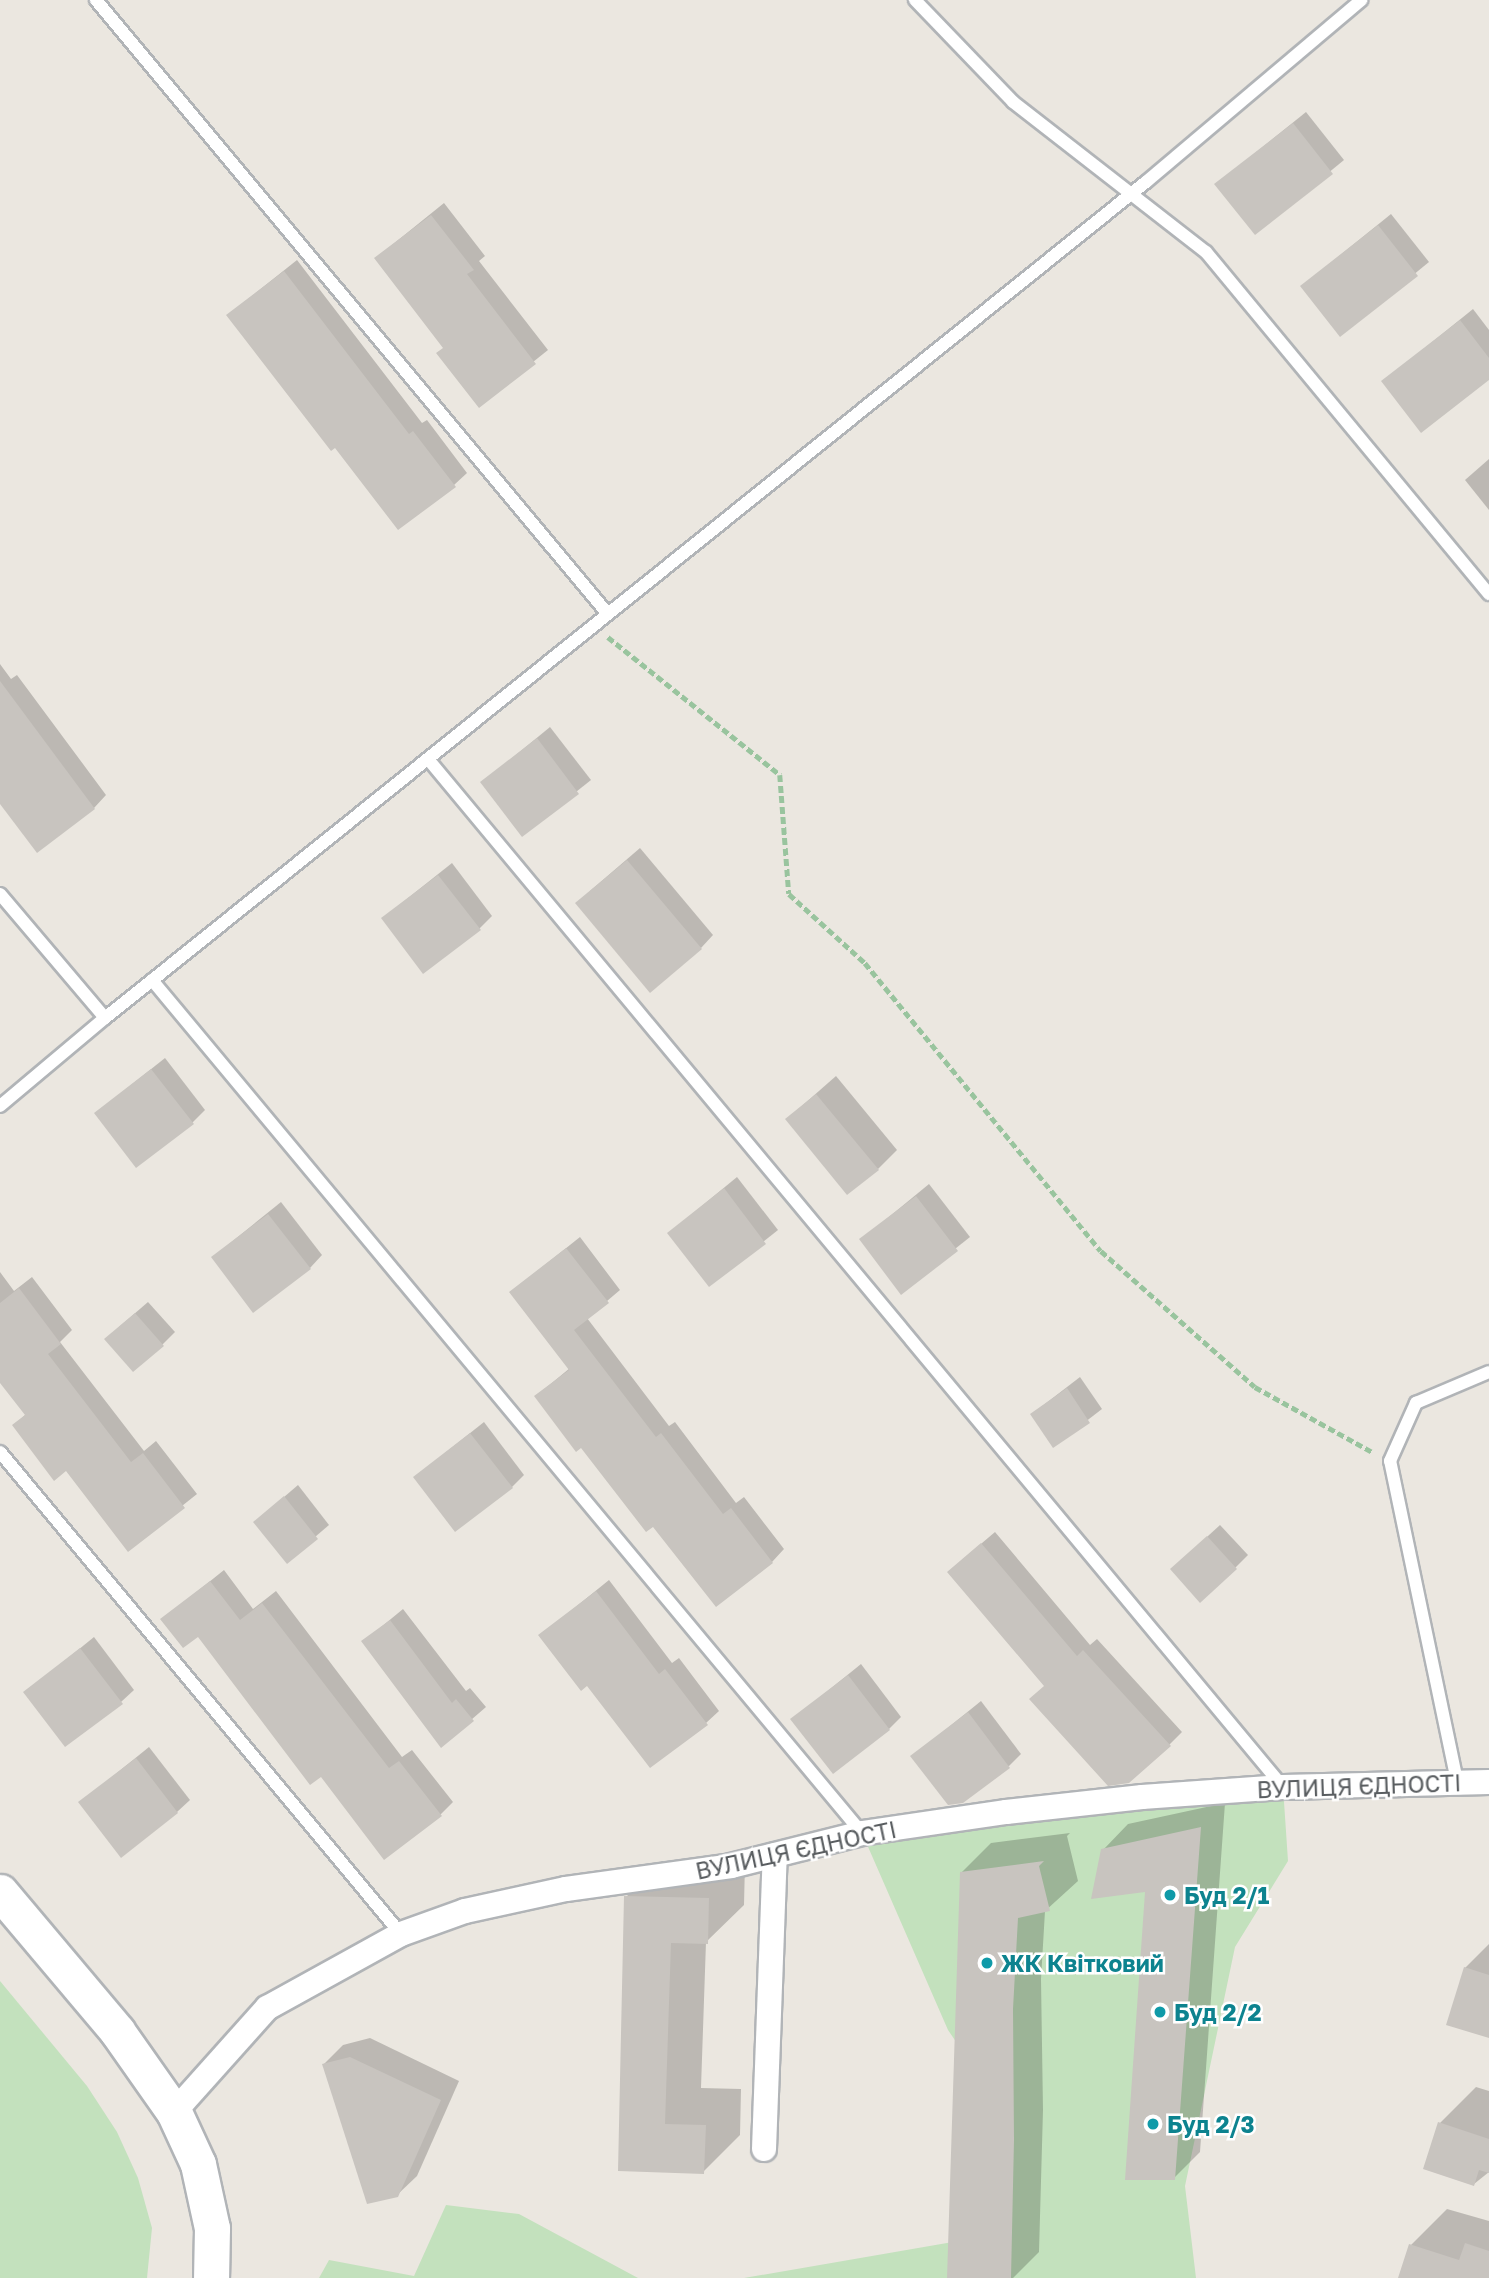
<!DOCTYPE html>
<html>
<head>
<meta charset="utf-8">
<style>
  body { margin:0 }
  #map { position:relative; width:1489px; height:2278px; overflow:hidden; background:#ebe7e0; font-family:"Golos Text",sans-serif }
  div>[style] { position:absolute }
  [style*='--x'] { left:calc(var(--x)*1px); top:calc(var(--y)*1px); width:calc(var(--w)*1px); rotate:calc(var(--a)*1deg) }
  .green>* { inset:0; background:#c3e1bd }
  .shadow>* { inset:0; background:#0003 }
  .building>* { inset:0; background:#c8c4bf }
  .path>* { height:4.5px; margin-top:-2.25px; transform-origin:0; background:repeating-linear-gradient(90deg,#99c49e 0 7px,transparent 0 10.5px) }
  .roads { filter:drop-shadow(2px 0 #b1b4b7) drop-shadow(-2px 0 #b1b4b7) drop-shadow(0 2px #b1b4b7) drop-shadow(0 -2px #b1b4b7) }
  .lane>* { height:12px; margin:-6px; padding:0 6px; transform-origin:6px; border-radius:6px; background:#fff }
  .street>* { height:24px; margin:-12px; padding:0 12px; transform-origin:12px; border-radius:12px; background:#fff }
  .secondary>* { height:35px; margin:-17.5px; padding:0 17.5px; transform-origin:17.5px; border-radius:17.5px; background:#fff }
  .dots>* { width:19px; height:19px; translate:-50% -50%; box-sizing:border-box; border:4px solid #fff; border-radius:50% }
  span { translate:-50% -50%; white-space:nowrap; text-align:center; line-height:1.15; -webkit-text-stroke:5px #fff; paint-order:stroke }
  .street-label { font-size:23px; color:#595d60 }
  .culture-label { font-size:23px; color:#0d838f; font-weight:700 }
  .left { translate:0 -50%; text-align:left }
</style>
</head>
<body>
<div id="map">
  <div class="green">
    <i style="clip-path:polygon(1283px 1787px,1288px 1861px,1235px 1947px,1185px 2186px,1196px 2278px,744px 2278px,999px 2234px,1008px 2118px,948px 2030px,862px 1833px)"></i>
    <i style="clip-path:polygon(0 1981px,87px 2086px,117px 2132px,138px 2178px,152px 2228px,147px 2278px,0 2278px)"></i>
    <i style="clip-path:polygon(446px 2205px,519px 2214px,638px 2278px,319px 2278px,329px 2260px,414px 2276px)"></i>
  </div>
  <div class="shadow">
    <i style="clip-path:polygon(1306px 112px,1344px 160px,1255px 233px,1217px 184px)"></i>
    <i style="clip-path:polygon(444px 203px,485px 256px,479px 261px,548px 350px,479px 405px,444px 347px,376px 258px)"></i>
    <i style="clip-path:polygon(1391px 214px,1429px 262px,1340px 335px,1302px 286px)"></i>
    <i style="clip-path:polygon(297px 260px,422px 423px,427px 420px,467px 473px,454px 485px,336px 446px,228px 315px)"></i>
    <i style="clip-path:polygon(1473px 309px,1489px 330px,1489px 378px,1384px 381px)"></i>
    <i style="clip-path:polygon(1489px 459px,1489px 510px,1465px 480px)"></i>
    <i style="clip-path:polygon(0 664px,11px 679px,17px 675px,106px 795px,94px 808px,0 800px)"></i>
    <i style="clip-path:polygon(550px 727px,591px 780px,522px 835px,482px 783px)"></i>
    <i style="clip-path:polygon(640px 848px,713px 935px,701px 948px,590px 891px)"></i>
    <i style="clip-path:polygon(452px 863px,492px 916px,479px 929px,383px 918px)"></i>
    <i style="clip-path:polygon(165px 1058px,205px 1110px,192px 1123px,96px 1113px)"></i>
    <i style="clip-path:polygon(836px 1076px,897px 1150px,878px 1169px,787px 1119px)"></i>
    <i style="clip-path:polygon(737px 1177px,778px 1230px,709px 1285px,669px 1233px)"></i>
    <i style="clip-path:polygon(929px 1184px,970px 1237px,901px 1292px,861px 1240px)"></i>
    <i style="clip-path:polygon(281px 1202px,322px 1255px,310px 1268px,213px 1257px)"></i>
    <i style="clip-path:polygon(580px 1237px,620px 1290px,587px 1318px,669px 1426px,675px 1422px,736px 1503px,744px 1497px,784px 1549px,772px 1562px,654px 1524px,536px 1396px,570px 1368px,511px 1292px)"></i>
    <i style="clip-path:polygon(0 1272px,14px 1291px,32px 1277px,72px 1330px,60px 1342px,144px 1451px,156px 1441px,197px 1494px,128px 1549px,67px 1469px,14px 1426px,26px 1414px,0 1380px)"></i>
    <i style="clip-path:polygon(148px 1302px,175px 1332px,162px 1345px,119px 1327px)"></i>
    <i style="clip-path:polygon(1080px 1377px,1102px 1409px,1054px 1446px,1032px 1414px)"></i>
    <i style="clip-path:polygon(484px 1422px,524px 1475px,512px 1487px,415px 1477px)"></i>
    <i style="clip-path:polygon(298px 1485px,329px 1525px,287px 1561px,255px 1522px)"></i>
    <i style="clip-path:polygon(1220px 1525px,1248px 1555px,1235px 1568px,1185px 1557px)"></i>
    <i style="clip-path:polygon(995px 1532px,1090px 1645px,1097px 1639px,1182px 1732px,1169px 1745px,1046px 1686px,962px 1560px)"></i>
    <i style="clip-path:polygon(224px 1570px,253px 1609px,276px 1591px,402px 1757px,412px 1750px,453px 1802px,440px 1815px,321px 1775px,198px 1634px,163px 1619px)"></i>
    <i style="clip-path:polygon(609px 1580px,672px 1663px,679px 1658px,719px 1711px,706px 1723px,587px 1684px,541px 1635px)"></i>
    <i style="clip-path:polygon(403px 1609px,466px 1691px,470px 1688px,486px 1707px,441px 1746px,363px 1642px)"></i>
    <i style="clip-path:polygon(94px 1637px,134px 1690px,121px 1702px,25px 1693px)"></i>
    <i style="clip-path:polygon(861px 1664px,901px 1717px,889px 1729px,793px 1719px)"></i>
    <i style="clip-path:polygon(981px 1701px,1021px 1754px,1009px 1766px,913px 1756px)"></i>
    <i style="clip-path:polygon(149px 1747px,190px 1800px,177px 1812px,81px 1802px)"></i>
    <i style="clip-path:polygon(1225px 1803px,1200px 2152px,1174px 2178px,1147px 1890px,1103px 1850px,1128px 1824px)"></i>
    <i style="clip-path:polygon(1070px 1833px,1067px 1836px,1078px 1881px,1045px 1911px,1041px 1979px,1043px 2110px,1039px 2252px,1013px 2278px,949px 2278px,962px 1872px,991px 1843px)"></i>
    <i style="clip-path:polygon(662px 1861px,745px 1863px,744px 1905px,706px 1942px,701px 2088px,741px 2089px,740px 2135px,703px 2172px,619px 2170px,626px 1897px)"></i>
    <i style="clip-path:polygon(1489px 1944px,1489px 2036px,1465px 1968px)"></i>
    <i style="clip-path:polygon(370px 2038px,459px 2081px,417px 2176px,397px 2195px,324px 2064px,343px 2045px)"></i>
    <i style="clip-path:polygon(1476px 2087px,1489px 2091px,1489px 2172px,1474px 2184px,1440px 2123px)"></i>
    <i style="clip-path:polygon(1447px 2209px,1489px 2221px,1489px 2278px,1400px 2278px,1411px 2245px)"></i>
  </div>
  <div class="building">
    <i style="clip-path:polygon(1293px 123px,1333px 174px,1255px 235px,1214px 184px)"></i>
    <i style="clip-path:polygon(431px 215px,474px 270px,467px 274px,536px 364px,479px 408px,436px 353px,443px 348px,374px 258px)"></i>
    <i style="clip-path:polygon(1378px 225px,1418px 276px,1340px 337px,1300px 286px)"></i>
    <i style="clip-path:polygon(284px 271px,409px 434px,413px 431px,456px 487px,398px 530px,335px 448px,331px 451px,226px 315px)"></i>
    <i style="clip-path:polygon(1460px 320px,1489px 358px,1489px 380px,1421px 433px,1381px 381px)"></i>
    <i style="clip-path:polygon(0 681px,95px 809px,37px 853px,0 804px)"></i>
    <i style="clip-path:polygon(537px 738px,579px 794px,522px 837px,480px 782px)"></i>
    <i style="clip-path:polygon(627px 860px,702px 949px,650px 993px,575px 903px)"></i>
    <i style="clip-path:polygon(438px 875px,481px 930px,423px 974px,381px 918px)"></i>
    <i style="clip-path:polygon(151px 1069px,194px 1124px,136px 1168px,94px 1113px)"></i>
    <i style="clip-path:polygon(816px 1094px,879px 1170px,847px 1195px,785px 1119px)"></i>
    <i style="clip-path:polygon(724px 1188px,766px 1244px,709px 1287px,667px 1233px)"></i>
    <i style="clip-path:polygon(916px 1196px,958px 1251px,901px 1295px,859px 1239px)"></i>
    <i style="clip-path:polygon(268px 1214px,311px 1269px,253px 1313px,211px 1257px)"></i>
    <i style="clip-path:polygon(566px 1248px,609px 1303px,574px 1330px,656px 1437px,661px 1433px,723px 1514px,731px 1508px,773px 1563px,716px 1607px,653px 1527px,646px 1532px,581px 1448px,576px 1452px,534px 1396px,569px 1370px,509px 1292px)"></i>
    <i style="clip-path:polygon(19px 1288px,61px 1344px,48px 1354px,131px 1462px,143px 1453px,185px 1508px,128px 1552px,66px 1471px,54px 1481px,12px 1425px,25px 1415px,0 1383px,0 1303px)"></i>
    <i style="clip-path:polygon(135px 1313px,164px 1346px,133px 1372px,104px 1339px)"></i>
    <i style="clip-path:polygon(1067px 1388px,1090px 1423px,1053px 1448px,1030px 1414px)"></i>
    <i style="clip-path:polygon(470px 1433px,513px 1488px,455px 1532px,413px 1477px)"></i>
    <i style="clip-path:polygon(284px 1496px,318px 1539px,287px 1564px,253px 1522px)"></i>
    <i style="clip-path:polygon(1207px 1536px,1237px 1569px,1200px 1603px,1170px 1569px)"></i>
    <i style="clip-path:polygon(981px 1543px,1077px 1656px,1083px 1650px,1171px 1746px,1129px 1783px,1108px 1786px,1029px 1699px,1044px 1686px,947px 1572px)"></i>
    <i style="clip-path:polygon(210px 1581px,240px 1620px,262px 1603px,389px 1768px,399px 1761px,442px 1816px,384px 1860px,321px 1777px,310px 1785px,198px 1637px,183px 1648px,160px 1619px)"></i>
    <i style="clip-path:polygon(596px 1591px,659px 1674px,665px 1669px,708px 1725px,650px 1768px,587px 1686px,581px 1691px,538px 1635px)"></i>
    <i style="clip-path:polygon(390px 1620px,452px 1703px,456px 1699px,474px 1721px,441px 1748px,361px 1641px)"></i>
    <i style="clip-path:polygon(80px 1648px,123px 1704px,65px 1747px,23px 1692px)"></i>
    <i style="clip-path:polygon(848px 1675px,890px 1730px,833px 1774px,790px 1719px)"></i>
    <i style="clip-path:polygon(968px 1712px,1010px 1768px,963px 1803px,948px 1805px,910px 1756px)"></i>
    <i style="clip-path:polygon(136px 1758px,178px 1813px,121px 1858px,78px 1802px)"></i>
    <i style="clip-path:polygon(1201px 1827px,1175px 2180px,1125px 2180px,1145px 1892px,1091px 1899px,1101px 1849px)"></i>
    <i style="clip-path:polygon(1044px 1861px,1039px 1866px,1050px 1911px,1018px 1918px,1013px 2009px,1014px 2140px,1011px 2278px,947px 2278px,960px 1872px)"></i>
    <i style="clip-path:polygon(624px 1896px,709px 1898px,708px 1944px,671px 1943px,665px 2124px,706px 2125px,704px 2174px,618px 2171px)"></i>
    <i style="clip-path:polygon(1464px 1967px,1489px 1975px,1489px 2038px,1446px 2025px)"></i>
    <i style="clip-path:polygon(350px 2057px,441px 2100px,398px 2197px,367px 2204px,322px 2064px)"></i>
    <i style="clip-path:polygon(1438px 2122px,1489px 2139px,1489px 2173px,1479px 2170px,1474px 2186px,1423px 2169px)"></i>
    <i style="clip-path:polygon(1465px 2243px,1489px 2251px,1489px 2278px,1398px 2278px,1409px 2244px,1459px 2260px)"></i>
  </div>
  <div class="path">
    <i style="--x:608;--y:637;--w:221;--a:38.7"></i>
    <i style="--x:780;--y:775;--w:119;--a:85.7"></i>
    <i style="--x:789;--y:894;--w:103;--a:42.2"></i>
    <i style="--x:865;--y:963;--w:372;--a:50.7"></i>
    <i style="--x:1101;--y:1251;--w:205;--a:41.4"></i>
    <i style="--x:1255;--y:1387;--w:136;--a:29"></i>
  </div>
  <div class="roads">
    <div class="lane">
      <i style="--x:96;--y:0;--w:799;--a:50.18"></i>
      <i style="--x:915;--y:0;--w:141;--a:46.1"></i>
      <i style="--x:1013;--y:102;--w:244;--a:37.9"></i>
      <i style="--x:1206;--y:252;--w:444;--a:50.4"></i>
      <i style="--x:428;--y:759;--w:1336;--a:50.25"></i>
      <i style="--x:0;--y:894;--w:162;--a:49.7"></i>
      <i style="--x:152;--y:980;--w:1110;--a:50.23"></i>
      <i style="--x:0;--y:1106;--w:137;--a:-40"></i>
      <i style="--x:105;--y:1018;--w:1335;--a:-38.77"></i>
      <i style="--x:1146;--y:182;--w:282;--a:-40.2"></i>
      <i style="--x:0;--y:1452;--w:627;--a:50.24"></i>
      <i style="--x:1457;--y:1781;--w:327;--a:-101.8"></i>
      <i style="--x:1390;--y:1461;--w:64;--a:-65.9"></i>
      <i style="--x:1416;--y:1403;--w:79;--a:-23"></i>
    </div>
    <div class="street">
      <i style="--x:174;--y:2112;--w:140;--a:-48.2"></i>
      <i style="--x:267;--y:2008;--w:153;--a:-28.9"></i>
      <i style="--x:401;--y:1934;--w:68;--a:-19.8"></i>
      <i style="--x:465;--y:1911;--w:103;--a:-12.3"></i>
      <i style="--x:566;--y:1889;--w:167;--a:-7.9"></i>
      <i style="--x:731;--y:1866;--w:135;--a:-14.1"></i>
      <i style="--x:862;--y:1833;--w:146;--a:-8.3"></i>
      <i style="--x:1006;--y:1812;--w:137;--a:-6.3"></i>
      <i style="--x:1142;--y:1797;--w:141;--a:-4.1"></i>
      <i style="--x:1283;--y:1787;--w:206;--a:-1.4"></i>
      <i style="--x:764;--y:2149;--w:294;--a:-87.9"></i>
    </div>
    <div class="secondary">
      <i style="--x:0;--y:1892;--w:182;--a:49.9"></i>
      <i style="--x:117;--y:2031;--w:99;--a:54.9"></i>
      <i style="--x:174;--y:2112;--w:57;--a:65.2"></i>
      <i style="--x:198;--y:2164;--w:66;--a:77.7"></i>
      <i style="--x:212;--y:2228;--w:50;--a:91.1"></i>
    </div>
  </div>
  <div class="dots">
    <i style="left:1170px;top:1895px;background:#0f9aa8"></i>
    <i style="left:987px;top:1963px;background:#0f9aa8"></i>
    <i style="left:1160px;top:2012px;background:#0f9aa8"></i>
    <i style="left:1153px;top:2124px;background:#0f9aa8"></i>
  </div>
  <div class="street-label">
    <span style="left:1359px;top:1786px;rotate:-2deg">ВУЛИЦЯ ЄДНОСТІ</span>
    <span style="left:796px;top:1850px;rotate:-12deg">ВУЛИЦЯ ЄДНОСТІ</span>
  </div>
  <div class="culture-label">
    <span class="left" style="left:1184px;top:1895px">Буд 2/1</span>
    <span class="left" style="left:1001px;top:1963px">ЖК Квітковий</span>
    <span class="left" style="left:1174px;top:2012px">Буд 2/2</span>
    <span class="left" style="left:1167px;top:2124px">Буд 2/3</span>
  </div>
</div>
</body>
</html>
